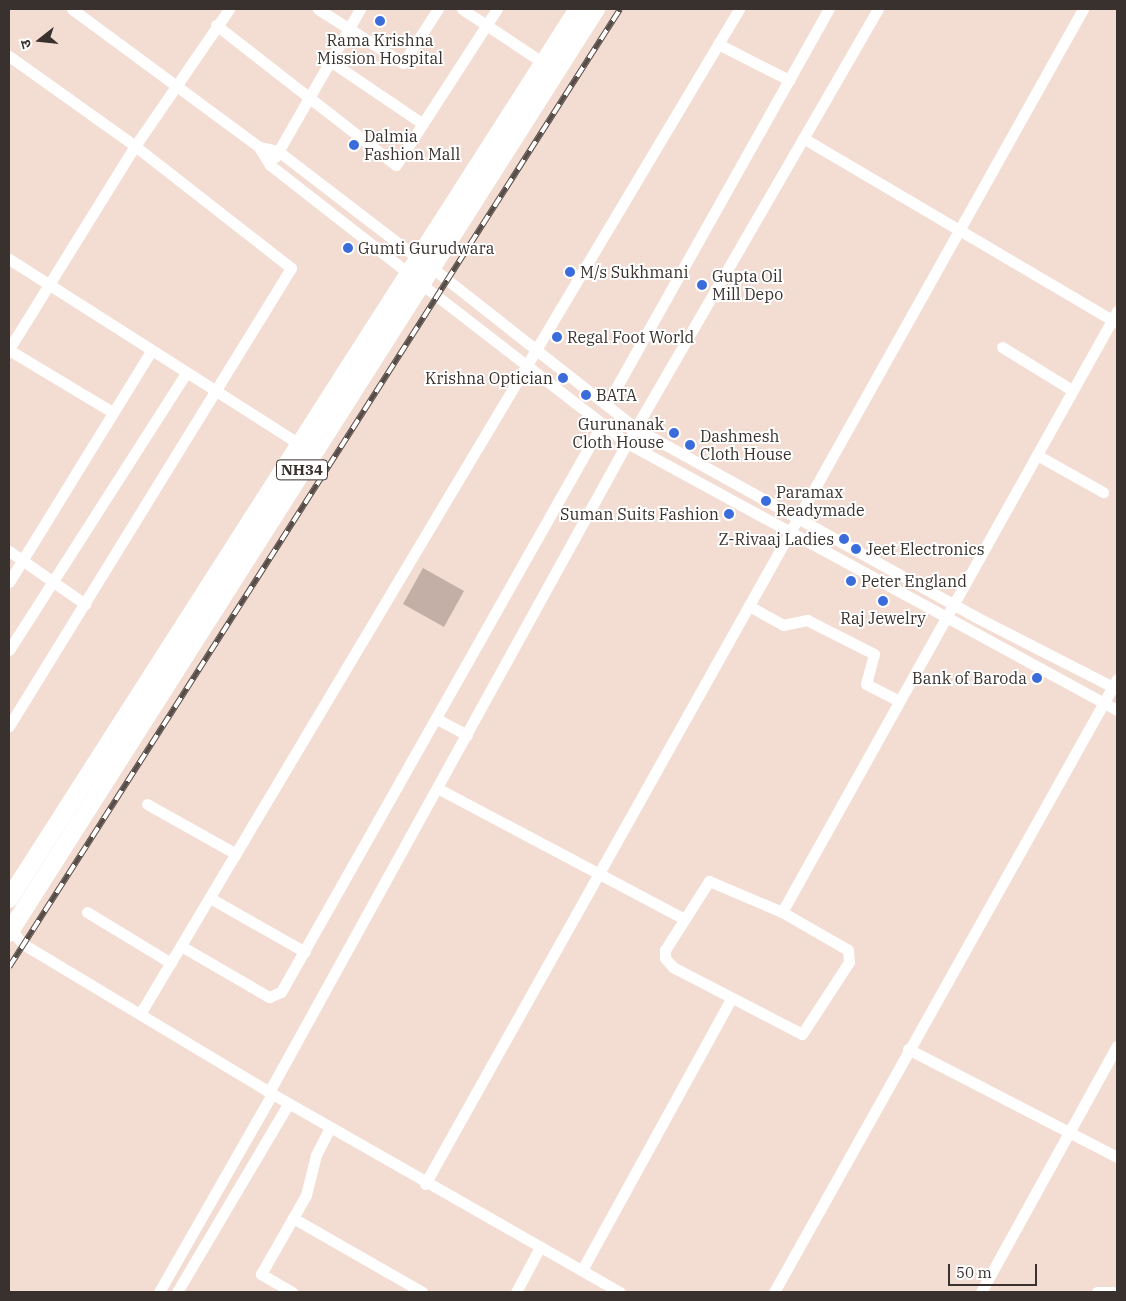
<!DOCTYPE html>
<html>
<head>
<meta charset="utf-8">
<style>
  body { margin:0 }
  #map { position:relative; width:1126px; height:1301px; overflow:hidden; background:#f3dcd2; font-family:"IBM Plex Serif","Noto Sans Devanagari",serif }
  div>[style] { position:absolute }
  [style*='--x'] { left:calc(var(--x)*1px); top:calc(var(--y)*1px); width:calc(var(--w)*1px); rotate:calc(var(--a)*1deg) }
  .building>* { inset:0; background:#c4afa6 }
  .minor>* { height:11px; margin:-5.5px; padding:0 5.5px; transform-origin:5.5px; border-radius:5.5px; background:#fff }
  .highway>* { height:18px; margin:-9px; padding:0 9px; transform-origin:9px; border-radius:9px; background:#fff }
  .rail>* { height:5.5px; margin-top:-2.75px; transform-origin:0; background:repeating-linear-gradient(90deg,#fff 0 11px,#574d48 0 22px); box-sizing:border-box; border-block:1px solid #574d48 }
  .dots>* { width:14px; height:14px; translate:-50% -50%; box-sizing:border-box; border:2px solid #fff; border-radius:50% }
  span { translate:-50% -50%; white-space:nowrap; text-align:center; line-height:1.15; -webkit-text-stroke:4px #fff; paint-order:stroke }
  .shield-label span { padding:1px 4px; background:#fff; border:1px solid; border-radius:4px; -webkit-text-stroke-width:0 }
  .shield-label { font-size:15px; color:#39312d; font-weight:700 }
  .poi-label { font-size:16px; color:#39312d }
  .left { translate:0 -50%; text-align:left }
  .right { translate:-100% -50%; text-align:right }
  .frame { position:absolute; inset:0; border:10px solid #39312d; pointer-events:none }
  .north { position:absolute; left:15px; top:15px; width:50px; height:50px; -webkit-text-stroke:4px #fff; paint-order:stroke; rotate:254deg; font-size:14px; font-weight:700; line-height:20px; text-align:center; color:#39312d }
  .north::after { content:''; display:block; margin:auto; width:18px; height:22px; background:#39312d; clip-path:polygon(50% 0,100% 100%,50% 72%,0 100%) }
  .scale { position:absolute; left:948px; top:1264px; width:89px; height:22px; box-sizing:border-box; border:2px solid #39312d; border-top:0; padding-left:6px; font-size:15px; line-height:18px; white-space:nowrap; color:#39312d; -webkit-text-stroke:4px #fff; paint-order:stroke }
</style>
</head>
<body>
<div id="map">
  <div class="building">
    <i style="clip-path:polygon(423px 568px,464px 591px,444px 627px,403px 604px)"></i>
  </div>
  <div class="minor">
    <i style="--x:72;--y:9;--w:232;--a:36.4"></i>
    <i style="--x:259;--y:147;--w:21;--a:59"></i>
    <i style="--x:270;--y:165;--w:174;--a:38"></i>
    <i style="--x:318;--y:9;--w:101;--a:32.4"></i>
    <i style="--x:403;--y:63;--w:64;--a:-57.1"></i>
    <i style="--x:462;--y:9;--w:103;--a:33.5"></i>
    <i style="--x:216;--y:25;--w:228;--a:37.9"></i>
    <i style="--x:396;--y:165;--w:186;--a:-57.1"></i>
    <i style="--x:718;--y:44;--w:80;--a:26.9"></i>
    <i style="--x:9;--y:56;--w:155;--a:35.5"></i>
    <i style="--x:135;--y:146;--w:198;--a:38"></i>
    <i style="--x:291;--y:268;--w:538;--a:121.62"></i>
    <i style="--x:330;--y:61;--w:112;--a:34.1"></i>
    <i style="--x:803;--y:138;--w:364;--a:30.5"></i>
    <i style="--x:259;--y:147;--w:19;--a:12"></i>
    <i style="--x:278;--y:151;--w:174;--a:37.5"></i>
    <i style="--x:275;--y:157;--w:171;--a:-60.1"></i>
    <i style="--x:9;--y:259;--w:343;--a:32.5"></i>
    <i style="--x:431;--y:267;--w:262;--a:38.2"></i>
    <i style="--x:637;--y:429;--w:388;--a:29"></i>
    <i style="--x:976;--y:617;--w:158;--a:27.1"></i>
    <i style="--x:420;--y:283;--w:262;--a:37.7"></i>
    <i style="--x:627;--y:443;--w:558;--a:28.59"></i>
    <i style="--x:1002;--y:347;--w:82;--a:31.6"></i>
    <i style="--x:9;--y:349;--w:239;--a:-58.2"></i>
    <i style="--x:135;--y:146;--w:166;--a:-55.5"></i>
    <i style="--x:9;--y:350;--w:120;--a:31"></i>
    <i style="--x:607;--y:404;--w:453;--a:-60.7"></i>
    <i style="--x:1037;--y:455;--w:76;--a:29.3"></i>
    <i style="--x:9;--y:551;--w:93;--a:34.9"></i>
    <i style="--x:9;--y:582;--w:271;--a:-58.4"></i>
    <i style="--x:749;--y:606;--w:39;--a:29"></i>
    <i style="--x:783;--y:625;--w:25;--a:-12"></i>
    <i style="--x:807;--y:620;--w:75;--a:26.9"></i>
    <i style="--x:874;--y:654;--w:31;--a:105"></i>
    <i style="--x:866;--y:684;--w:37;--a:27"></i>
    <i style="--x:9;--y:650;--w:329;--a:-57.4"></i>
    <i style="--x:437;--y:719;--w:34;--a:28"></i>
    <i style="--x:437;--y:788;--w:278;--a:27.9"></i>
    <i style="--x:147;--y:804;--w:102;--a:29.3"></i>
    <i style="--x:709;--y:881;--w:79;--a:23"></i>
    <i style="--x:782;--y:912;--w:76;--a:29.9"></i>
    <i style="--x:848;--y:950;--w:12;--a:85"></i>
    <i style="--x:849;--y:962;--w:86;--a:123.1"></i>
    <i style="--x:802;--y:1034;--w:145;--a:-152.6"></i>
    <i style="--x:673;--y:967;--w:12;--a:-132"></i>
    <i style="--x:665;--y:958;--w:8;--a:-90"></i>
    <i style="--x:665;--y:950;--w:82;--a:-57.5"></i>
    <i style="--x:210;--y:898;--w:109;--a:29.6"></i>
    <i style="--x:87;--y:912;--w:98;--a:31.3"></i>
    <i style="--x:782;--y:912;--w:688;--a:-60.86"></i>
    <i style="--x:9;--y:927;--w:22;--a:51"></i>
    <i style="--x:23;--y:944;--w:287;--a:31"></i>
    <i style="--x:269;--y:1092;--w:404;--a:29.7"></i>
    <i style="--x:181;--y:946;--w:102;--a:30.1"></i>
    <i style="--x:269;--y:997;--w:13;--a:-23"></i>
    <i style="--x:281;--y:992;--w:652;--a:-60.53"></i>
    <i style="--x:140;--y:1014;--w:1170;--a:-59.2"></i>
    <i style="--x:908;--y:1049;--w:235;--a:27.3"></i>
    <i style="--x:269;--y:1092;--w:741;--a:-61.12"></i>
    <i style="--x:627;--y:443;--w:501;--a:-59.96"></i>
    <i style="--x:425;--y:1184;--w:1347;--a:-60.75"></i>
    <i style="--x:293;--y:1218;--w:149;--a:29.8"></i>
    <i style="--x:582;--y:1270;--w:309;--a:-61.2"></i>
    <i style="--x:159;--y:1292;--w:228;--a:-60.3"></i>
    <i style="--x:177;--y:1292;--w:218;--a:-59.4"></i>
    <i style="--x:292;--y:1292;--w:36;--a:-150"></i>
    <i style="--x:261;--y:1274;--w:91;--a:-60.3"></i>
    <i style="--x:306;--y:1195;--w:41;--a:-76"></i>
    <i style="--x:316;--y:1155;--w:30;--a:-63"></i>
    <i style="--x:516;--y:1292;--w:51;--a:-61.9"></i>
    <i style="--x:774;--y:1292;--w:702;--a:-60.77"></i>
    <i style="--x:981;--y:1292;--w:281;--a:-61.1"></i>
    <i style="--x:1097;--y:1292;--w:16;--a:0"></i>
  </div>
  <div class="highway">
    <i style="--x:9;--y:899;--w:1056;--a:-57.41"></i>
    <i style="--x:9;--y:933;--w:1095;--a:-57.57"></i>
  </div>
  <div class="rail">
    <i style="--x:9;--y:967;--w:1136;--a:-57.47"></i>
  </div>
  <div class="dots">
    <i style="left:380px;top:21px;background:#3a6cdc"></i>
    <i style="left:354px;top:145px;background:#3a6cdc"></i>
    <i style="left:348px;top:248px;background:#3a6cdc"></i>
    <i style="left:570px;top:272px;background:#3a6cdc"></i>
    <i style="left:702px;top:285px;background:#3a6cdc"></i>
    <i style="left:557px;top:337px;background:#3a6cdc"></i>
    <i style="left:563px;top:378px;background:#3a6cdc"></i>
    <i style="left:586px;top:395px;background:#3a6cdc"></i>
    <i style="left:674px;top:433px;background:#3a6cdc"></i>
    <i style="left:690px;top:445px;background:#3a6cdc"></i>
    <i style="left:766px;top:501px;background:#3a6cdc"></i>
    <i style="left:729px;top:514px;background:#3a6cdc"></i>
    <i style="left:844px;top:539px;background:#3a6cdc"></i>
    <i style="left:856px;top:549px;background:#3a6cdc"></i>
    <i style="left:851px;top:581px;background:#3a6cdc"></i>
    <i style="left:883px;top:601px;background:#3a6cdc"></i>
    <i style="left:1037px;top:678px;background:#3a6cdc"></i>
  </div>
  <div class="shield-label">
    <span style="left:302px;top:470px">NH34</span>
  </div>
  <div class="poi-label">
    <span style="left:380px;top:49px">Rama Krishna<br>Mission Hospital</span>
    <span class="left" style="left:364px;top:145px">Dalmia<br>Fashion Mall</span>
    <span class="left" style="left:358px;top:248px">Gumti Gurudwara</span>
    <span class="left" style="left:580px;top:272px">M/s Sukhmani</span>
    <span class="left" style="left:712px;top:285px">Gupta Oil<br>Mill Depo</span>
    <span class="left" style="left:567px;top:337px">Regal Foot World</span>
    <span class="right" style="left:553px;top:378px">Krishna Optician</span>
    <span class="left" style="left:596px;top:395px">BATA</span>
    <span class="right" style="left:664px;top:433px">Gurunanak<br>Cloth House</span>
    <span class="left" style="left:700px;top:445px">Dashmesh<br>Cloth House</span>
    <span class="left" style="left:776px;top:501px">Paramax<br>Readymade</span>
    <span class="right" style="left:719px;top:514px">Suman Suits Fashion</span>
    <span class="right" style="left:834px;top:539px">Z-Rivaaj Ladies</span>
    <span class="left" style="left:866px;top:549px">Jeet Electronics</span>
    <span class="left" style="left:861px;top:581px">Peter England</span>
    <span style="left:883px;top:618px">Raj Jewelry</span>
    <span class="right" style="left:1027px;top:678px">Bank of Baroda</span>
  </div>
  <div class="frame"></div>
  <div class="north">उ</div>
  <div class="scale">50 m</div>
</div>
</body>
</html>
